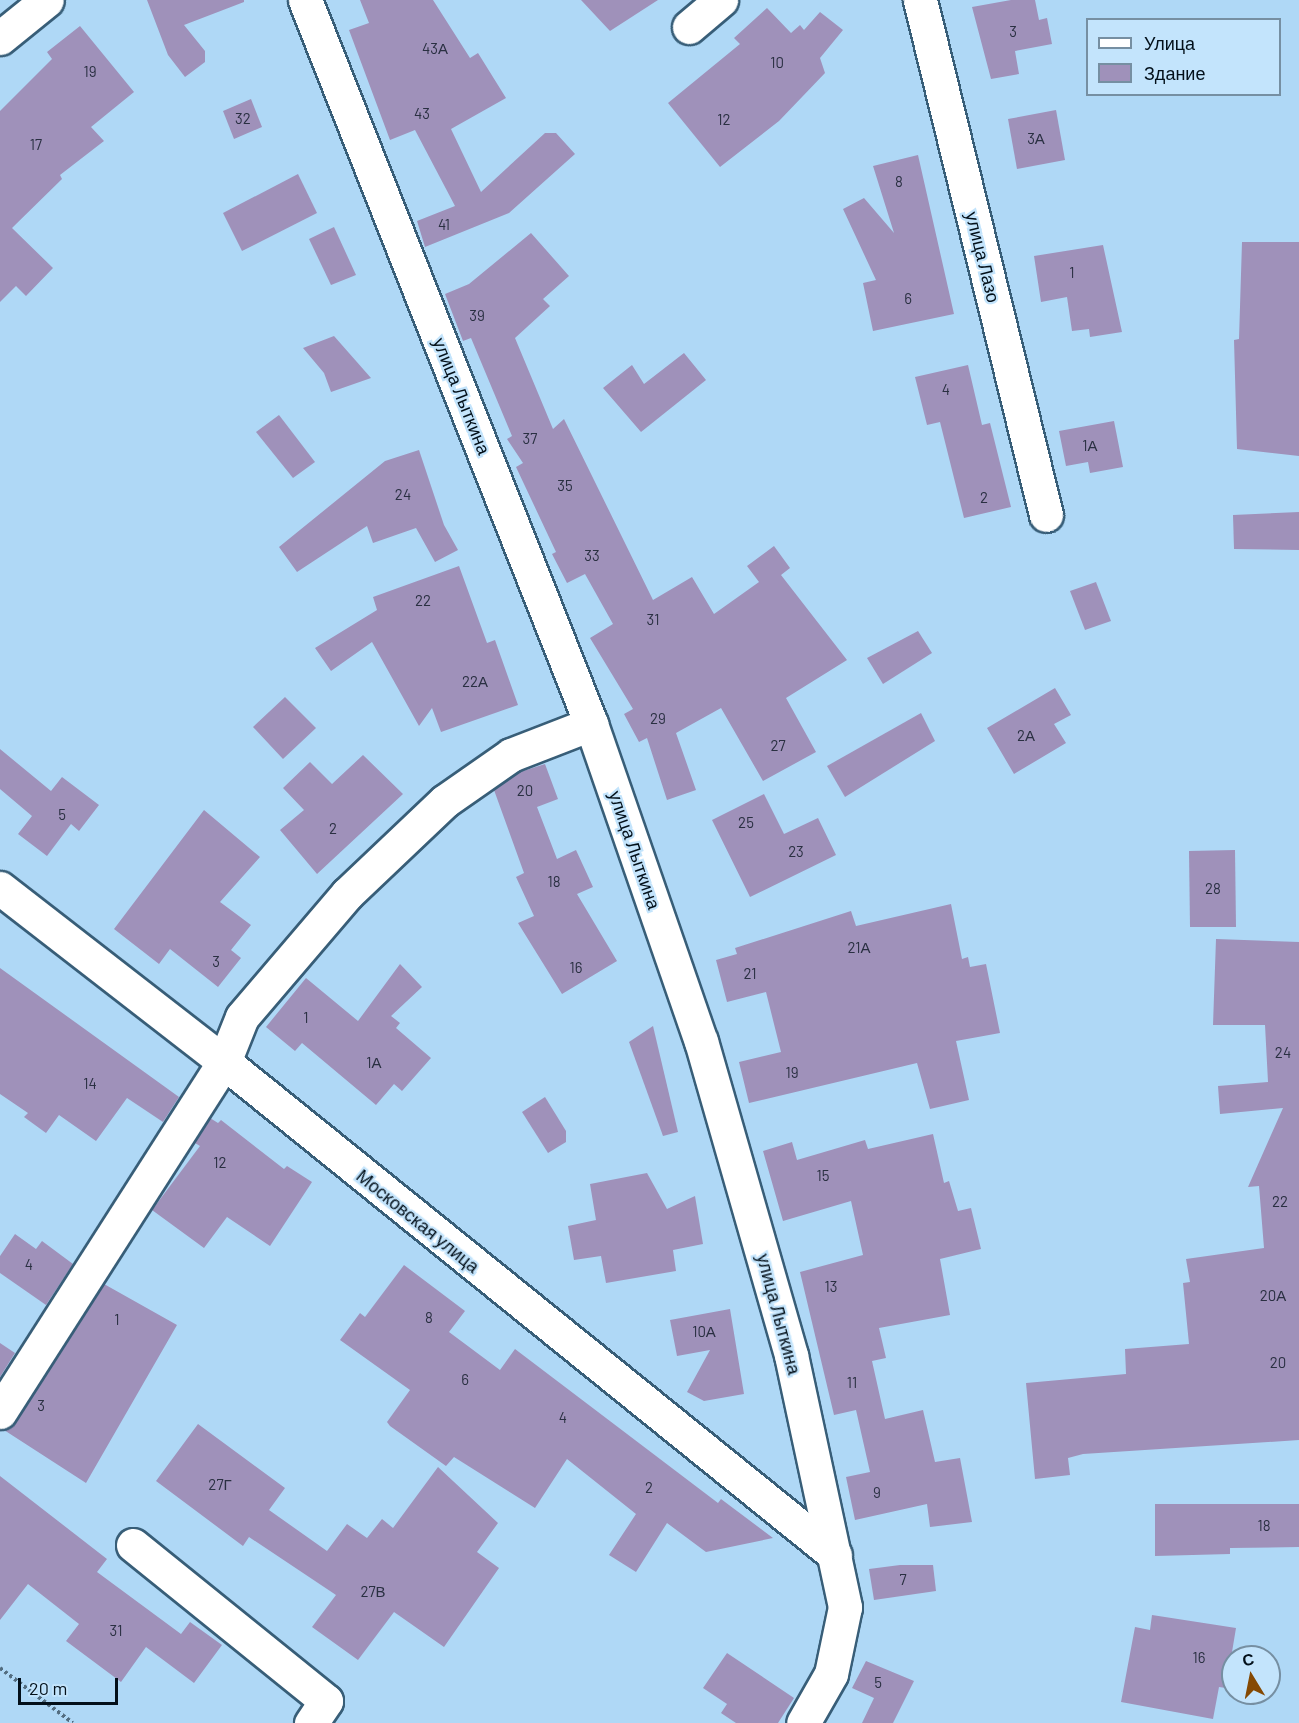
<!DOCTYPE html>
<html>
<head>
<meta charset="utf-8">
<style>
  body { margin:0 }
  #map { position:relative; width:1299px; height:1723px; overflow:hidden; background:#afd8f6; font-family:Barlow,sans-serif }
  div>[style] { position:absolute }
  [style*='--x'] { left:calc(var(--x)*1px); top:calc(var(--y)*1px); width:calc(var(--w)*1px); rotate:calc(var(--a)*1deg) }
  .building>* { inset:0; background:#9f91ba }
  .path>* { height:4px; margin-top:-2px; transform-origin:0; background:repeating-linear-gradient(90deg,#536d80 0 3px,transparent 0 6px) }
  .roads { filter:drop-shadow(2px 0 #385e78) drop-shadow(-2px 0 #385e78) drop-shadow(0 2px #385e78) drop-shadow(0 -2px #385e78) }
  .minor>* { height:33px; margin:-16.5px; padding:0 16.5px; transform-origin:16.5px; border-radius:16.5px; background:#fff }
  span { translate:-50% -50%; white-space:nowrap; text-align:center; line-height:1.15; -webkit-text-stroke:4.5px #c3e4fc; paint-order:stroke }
  .number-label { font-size:15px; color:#2a3042 }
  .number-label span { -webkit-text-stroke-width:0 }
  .street-label { font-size:18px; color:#03101a }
  .legend { position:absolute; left:1086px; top:18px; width:195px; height:78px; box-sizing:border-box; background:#c3e4fc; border:2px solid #768fa2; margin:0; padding:8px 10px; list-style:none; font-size:18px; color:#03101a }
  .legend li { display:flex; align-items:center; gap:12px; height:30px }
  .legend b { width:30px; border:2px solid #768fa2 }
  .north { position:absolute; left:1221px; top:1645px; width:60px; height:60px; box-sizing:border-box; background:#c3e4fc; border:2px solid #768fa2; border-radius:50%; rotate:350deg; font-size:16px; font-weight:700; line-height:24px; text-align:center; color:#03101a }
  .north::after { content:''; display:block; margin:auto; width:21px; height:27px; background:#854903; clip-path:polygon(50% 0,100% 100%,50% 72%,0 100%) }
  .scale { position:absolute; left:18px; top:1678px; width:100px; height:27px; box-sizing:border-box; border:3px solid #03101a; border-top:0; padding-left:8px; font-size:18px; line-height:21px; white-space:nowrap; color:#03101a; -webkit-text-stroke:4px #c3e4fc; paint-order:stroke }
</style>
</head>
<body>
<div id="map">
  <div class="building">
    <i style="clip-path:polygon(147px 0,244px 0,244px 2px,184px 25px,205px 51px,205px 62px,185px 77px,168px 55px)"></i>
    <i style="clip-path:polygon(360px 0,433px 0,470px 58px,478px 53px,506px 98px,451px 129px,481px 192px,545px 133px,556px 133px,575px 154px,509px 213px,425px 247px,417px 221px,455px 206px,415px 130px,390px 140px,349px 30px,369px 23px)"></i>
    <i style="clip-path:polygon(581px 0,658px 0,610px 31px)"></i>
    <i style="clip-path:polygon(1011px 0,1035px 0,1039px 20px,1047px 18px,1052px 44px,1015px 51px,1019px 74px,991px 79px,972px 7px)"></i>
    <i style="clip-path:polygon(767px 8px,791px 33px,800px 25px,804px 30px,820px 12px,843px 30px,820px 58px,825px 73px,779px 121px,720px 167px,668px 103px,740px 44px,734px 38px)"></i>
    <i style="clip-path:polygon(80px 26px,134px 92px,91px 127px,104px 141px,60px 175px,62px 179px,12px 228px,53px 268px,26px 296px,16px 286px,0 302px,0 111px,52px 59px,47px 52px)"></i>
    <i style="clip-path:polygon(251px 99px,262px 127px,234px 139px,223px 111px)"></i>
    <i style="clip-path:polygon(1056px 110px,1065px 160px,1017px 169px,1008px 119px)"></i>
    <i style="clip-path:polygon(918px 155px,954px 314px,873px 331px,863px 283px,876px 280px,843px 209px,864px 198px,894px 233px,873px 166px)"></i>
    <i style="clip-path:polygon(298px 174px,317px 213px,242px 251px,223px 213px)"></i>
    <i style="clip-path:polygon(334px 227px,356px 275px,331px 285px,309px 239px)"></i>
    <i style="clip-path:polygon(531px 233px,569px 276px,543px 299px,550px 306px,515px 338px,553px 429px,564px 419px,653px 600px,692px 577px,714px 614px,759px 582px,747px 566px,774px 546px,790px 568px,781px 575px,847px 660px,786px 698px,816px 752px,763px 781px,721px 708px,676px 733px,696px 790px,667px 800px,647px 738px,639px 742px,624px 714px,633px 709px,590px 638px,613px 624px,585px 574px,567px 583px,552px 554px,556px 552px,516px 467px,523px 463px,507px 439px,512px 436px,471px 338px,463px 341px,445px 294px,469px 284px)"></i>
    <i style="clip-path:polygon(1242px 242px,1299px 242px,1299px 456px,1237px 449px,1234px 340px,1239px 339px)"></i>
    <i style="clip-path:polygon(1103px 245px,1122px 332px,1090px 337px,1089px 329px,1072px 331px,1067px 297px,1041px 302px,1034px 256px)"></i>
    <i style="clip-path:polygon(334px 336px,371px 378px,331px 392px,324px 373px,303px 348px)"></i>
    <i style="clip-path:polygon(684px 353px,706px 380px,641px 432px,603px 388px,632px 365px,644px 384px)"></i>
    <i style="clip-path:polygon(968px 365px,982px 425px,990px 423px,1011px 507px,964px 518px,940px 422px,927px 425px,915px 377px)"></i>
    <i style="clip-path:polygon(279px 415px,315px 462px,293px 478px,256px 432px)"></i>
    <i style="clip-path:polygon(1114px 421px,1123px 467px,1090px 473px,1088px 462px,1066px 466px,1059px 431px)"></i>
    <i style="clip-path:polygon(419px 450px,444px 525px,458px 550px,435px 562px,416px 528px,373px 543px,367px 526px,297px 572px,279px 547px,385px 461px)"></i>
    <i style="clip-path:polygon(1299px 512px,1299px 550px,1234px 549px,1233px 515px)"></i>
    <i style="clip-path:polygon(459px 566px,487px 643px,495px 640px,518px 705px,441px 732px,432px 708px,419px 726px,372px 642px,331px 671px,315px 648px,377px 610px,373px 597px)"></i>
    <i style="clip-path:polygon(1096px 582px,1111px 621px,1085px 630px,1070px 591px)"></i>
    <i style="clip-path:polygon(918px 631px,932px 653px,883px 684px,867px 658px)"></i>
    <i style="clip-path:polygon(1055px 688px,1071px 715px,1054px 724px,1066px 743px,1014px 774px,987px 728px)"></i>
    <i style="clip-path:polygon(285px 697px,316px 728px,283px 759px,253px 727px)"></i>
    <i style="clip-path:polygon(921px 713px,935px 741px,845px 797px,827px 766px)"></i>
    <i style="clip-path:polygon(0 749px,51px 791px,62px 777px,99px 805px,79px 831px,71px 824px,47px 856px,18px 834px,32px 816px,0 789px)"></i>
    <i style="clip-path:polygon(363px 755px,403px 794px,317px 874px,280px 830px,304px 810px,283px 788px,310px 762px,332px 784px)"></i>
    <i style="clip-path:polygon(545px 764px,558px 799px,537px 807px,557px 859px,576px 850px,593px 887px,577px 894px,617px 961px,562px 994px,518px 923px,534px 916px,516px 877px,524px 873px,494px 790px,517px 773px)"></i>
    <i style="clip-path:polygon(764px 794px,784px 834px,818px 818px,836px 855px,750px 897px,712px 820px)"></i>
    <i style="clip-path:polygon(204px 810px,260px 857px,220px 902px,251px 925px,231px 950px,241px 958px,218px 987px,170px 949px,159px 964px,114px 929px)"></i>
    <i style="clip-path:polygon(1235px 850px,1236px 927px,1190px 927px,1189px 851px)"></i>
    <i style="clip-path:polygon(951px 904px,962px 959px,968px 957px,970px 967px,986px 964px,1000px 1033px,956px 1041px,969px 1100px,930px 1109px,917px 1063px,749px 1103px,739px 1062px,781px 1052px,766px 992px,727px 1002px,716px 960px,737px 954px,735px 948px,851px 911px,856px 926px)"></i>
    <i style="clip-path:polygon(1216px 939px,1299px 942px,1299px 1440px,1083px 1454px,1068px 1458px,1070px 1475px,1035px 1479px,1026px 1383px,1126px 1374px,1125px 1349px,1189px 1344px,1183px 1283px,1190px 1282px,1186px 1259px,1264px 1248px,1259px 1186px,1248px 1187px,1283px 1108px,1220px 1114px,1218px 1086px,1268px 1082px,1265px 1025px,1213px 1025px)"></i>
    <i style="clip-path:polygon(400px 964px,422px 987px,391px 1016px,400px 1023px,396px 1028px,431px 1058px,402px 1091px,394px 1084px,376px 1105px,302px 1043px,295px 1051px,266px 1027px,306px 978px,358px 1021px)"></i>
    <i style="clip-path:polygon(0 968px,179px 1097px,163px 1122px,127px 1098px,96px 1141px,59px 1115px,46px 1133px,24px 1117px,28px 1113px,0 1094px)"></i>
    <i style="clip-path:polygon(653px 1026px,678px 1132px,663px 1136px,629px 1042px)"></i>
    <i style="clip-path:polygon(545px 1097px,566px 1131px,566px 1142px,548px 1153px,522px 1112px)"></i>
    <i style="clip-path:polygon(210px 1118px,218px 1123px,221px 1120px,284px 1169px,287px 1166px,312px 1182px,270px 1246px,227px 1217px,204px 1248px,152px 1210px,200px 1146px,195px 1143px)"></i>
    <i style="clip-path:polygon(933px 1134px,944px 1183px,949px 1181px,958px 1211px,971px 1208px,981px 1249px,940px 1259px,950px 1315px,879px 1328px,886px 1358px,872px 1361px,885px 1419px,923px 1410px,935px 1462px,960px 1458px,972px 1522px,930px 1527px,927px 1504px,855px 1520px,846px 1477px,870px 1472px,856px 1410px,834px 1415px,800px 1272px,863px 1255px,851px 1201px,783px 1221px,763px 1151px,792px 1142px,797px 1160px,865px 1140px,868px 1149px)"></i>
    <i style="clip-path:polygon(647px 1173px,667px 1209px,695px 1196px,703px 1244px,673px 1250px,676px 1271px,606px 1283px,601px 1256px,574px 1260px,568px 1226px,596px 1220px,590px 1184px)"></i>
    <i style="clip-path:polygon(15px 1234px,36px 1249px,42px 1241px,73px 1264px,46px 1305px,0 1273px,0 1256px)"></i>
    <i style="clip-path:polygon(404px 1265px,465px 1311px,449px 1332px,500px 1370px,515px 1349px,718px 1503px,721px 1499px,773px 1538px,706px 1552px,667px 1523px,636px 1572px,609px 1555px,636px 1514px,567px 1459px,535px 1508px,454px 1457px,446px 1466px,390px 1426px,387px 1422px,410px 1390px,340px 1340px,360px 1313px,365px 1317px)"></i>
    <i style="clip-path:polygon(104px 1284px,177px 1325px,86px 1483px,4px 1430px,16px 1422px)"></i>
    <i style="clip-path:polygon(730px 1309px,744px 1394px,704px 1401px,687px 1392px,710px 1350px,677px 1356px,670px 1320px)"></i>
    <i style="clip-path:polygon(0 1343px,15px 1353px,0 1377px)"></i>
    <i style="clip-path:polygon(198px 1424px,285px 1488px,269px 1510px,327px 1551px,347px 1524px,367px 1538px,382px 1519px,393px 1528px,438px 1467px,498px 1523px,477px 1552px,499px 1568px,444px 1647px,394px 1612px,358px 1660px,312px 1627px,336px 1595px,249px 1537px,243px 1546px,156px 1481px)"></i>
    <i style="clip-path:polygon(0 1476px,107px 1559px,97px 1572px,181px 1634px,190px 1622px,222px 1645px,194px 1683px,146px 1647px,121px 1682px,66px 1641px,79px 1624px,28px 1584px,0 1620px)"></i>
    <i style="clip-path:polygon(1155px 1504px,1299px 1504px,1299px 1547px,1230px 1548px,1230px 1554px,1155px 1556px)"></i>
    <i style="clip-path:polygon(900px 1565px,933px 1565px,936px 1591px,874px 1600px,869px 1569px)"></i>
    <i style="clip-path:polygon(1152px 1615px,1236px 1628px,1226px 1688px,1219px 1687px,1213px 1719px,1121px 1702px,1135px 1627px,1150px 1630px)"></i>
    <i style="clip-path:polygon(727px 1653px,794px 1698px,778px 1723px,736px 1723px,721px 1713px,727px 1704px,703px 1688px)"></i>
    <i style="clip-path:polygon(866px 1661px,914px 1681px,893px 1723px,862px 1723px,874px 1698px,852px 1688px)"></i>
  </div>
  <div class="path">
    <i style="--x:0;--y:1668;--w:91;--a:37"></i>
  </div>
  <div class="roads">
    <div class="minor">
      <i style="--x:305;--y:0;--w:778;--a:68.44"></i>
      <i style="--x:591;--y:724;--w:336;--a:70.9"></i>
      <i style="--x:701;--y:1041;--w:327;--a:74"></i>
      <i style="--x:791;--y:1355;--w:258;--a:77.9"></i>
      <i style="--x:845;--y:1607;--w:68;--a:101.8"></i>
      <i style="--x:831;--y:1674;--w:56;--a:119.7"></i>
      <i style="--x:920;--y:0;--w:530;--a:76.25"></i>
      <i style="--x:689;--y:27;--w:42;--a:-40.2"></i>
      <i style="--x:0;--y:38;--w:60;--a:-39"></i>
      <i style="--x:0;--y:888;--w:284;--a:37.8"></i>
      <i style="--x:224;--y:1062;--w:785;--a:38.9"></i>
      <i style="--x:0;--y:1412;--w:416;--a:-57.4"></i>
      <i style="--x:224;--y:1062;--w:48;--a:-68.2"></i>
      <i style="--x:242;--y:1017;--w:162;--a:-49.5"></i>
      <i style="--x:347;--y:894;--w:135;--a:-43.5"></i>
      <i style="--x:445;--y:801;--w:80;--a:-34.9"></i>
      <i style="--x:511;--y:755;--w:86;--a:-21.2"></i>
      <i style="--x:133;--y:1545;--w:248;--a:38.9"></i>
      <i style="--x:326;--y:1701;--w:27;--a:124"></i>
    </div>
  </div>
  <div class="number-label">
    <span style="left:1013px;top:32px">3</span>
    <span style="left:435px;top:49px">43А</span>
    <span style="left:777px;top:63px">10</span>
    <span style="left:90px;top:72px">19</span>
    <span style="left:422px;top:114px">43</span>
    <span style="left:243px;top:119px">32</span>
    <span style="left:724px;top:120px">12</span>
    <span style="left:1036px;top:139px">3А</span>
    <span style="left:36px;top:145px">17</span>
    <span style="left:899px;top:182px">8</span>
    <span style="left:444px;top:225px">41</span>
    <span style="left:1072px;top:273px">1</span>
    <span style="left:908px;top:299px">6</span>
    <span style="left:477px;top:316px">39</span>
    <span style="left:946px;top:390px">4</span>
    <span style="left:530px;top:439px">37</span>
    <span style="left:1090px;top:446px">1А</span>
    <span style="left:565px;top:486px">35</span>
    <span style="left:403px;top:495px">24</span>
    <span style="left:984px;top:498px">2</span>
    <span style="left:592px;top:556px">33</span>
    <span style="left:423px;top:601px">22</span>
    <span style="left:653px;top:620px">31</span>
    <span style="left:475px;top:682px">22А</span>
    <span style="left:658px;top:719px">29</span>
    <span style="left:1026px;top:736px">2А</span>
    <span style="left:778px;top:746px">27</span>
    <span style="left:525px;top:791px">20</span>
    <span style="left:62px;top:815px">5</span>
    <span style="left:746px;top:823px">25</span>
    <span style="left:333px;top:829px">2</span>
    <span style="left:796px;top:852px">23</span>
    <span style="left:554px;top:882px">18</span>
    <span style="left:1213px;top:889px">28</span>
    <span style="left:859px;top:948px">21А</span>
    <span style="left:216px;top:962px">3</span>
    <span style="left:576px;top:968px">16</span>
    <span style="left:750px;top:974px">21</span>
    <span style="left:306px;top:1018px">1</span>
    <span style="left:1283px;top:1053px">24</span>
    <span style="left:374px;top:1063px">1А</span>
    <span style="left:792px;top:1073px">19</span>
    <span style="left:90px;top:1084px">14</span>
    <span style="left:220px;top:1163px">12</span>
    <span style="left:823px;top:1176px">15</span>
    <span style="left:1280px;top:1202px">22</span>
    <span style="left:29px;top:1265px">4</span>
    <span style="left:831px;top:1287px">13</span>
    <span style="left:1273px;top:1296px">20А</span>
    <span style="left:429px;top:1318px">8</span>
    <span style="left:117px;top:1320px">1</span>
    <span style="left:704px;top:1332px">10А</span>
    <span style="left:1278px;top:1363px">20</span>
    <span style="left:465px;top:1380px">6</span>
    <span style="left:852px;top:1383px">11</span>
    <span style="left:41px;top:1406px">3</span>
    <span style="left:563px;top:1418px">4</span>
    <span style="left:220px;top:1485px">27Г</span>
    <span style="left:649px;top:1488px">2</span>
    <span style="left:877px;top:1493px">9</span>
    <span style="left:1264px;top:1526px">18</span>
    <span style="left:903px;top:1580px">7</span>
    <span style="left:373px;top:1592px">27В</span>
    <span style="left:116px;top:1631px">31</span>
    <span style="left:1199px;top:1658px">16</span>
    <span style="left:878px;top:1683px">5</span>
  </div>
  <div class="street-label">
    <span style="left:983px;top:257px;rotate:76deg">улица Лазо</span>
    <span style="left:462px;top:396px;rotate:68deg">улица Лыткина</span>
    <span style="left:635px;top:850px;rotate:71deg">улица Лыткина</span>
    <span style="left:418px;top:1221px;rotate:39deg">Московская улица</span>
    <span style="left:779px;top:1314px;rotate:75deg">улица Лыткина</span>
  </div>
  <ul class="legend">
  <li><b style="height:8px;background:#fff"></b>Улица</li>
  <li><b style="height:16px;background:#9f91ba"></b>Здание</li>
  </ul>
  <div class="north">С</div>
  <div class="scale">20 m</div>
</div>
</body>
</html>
